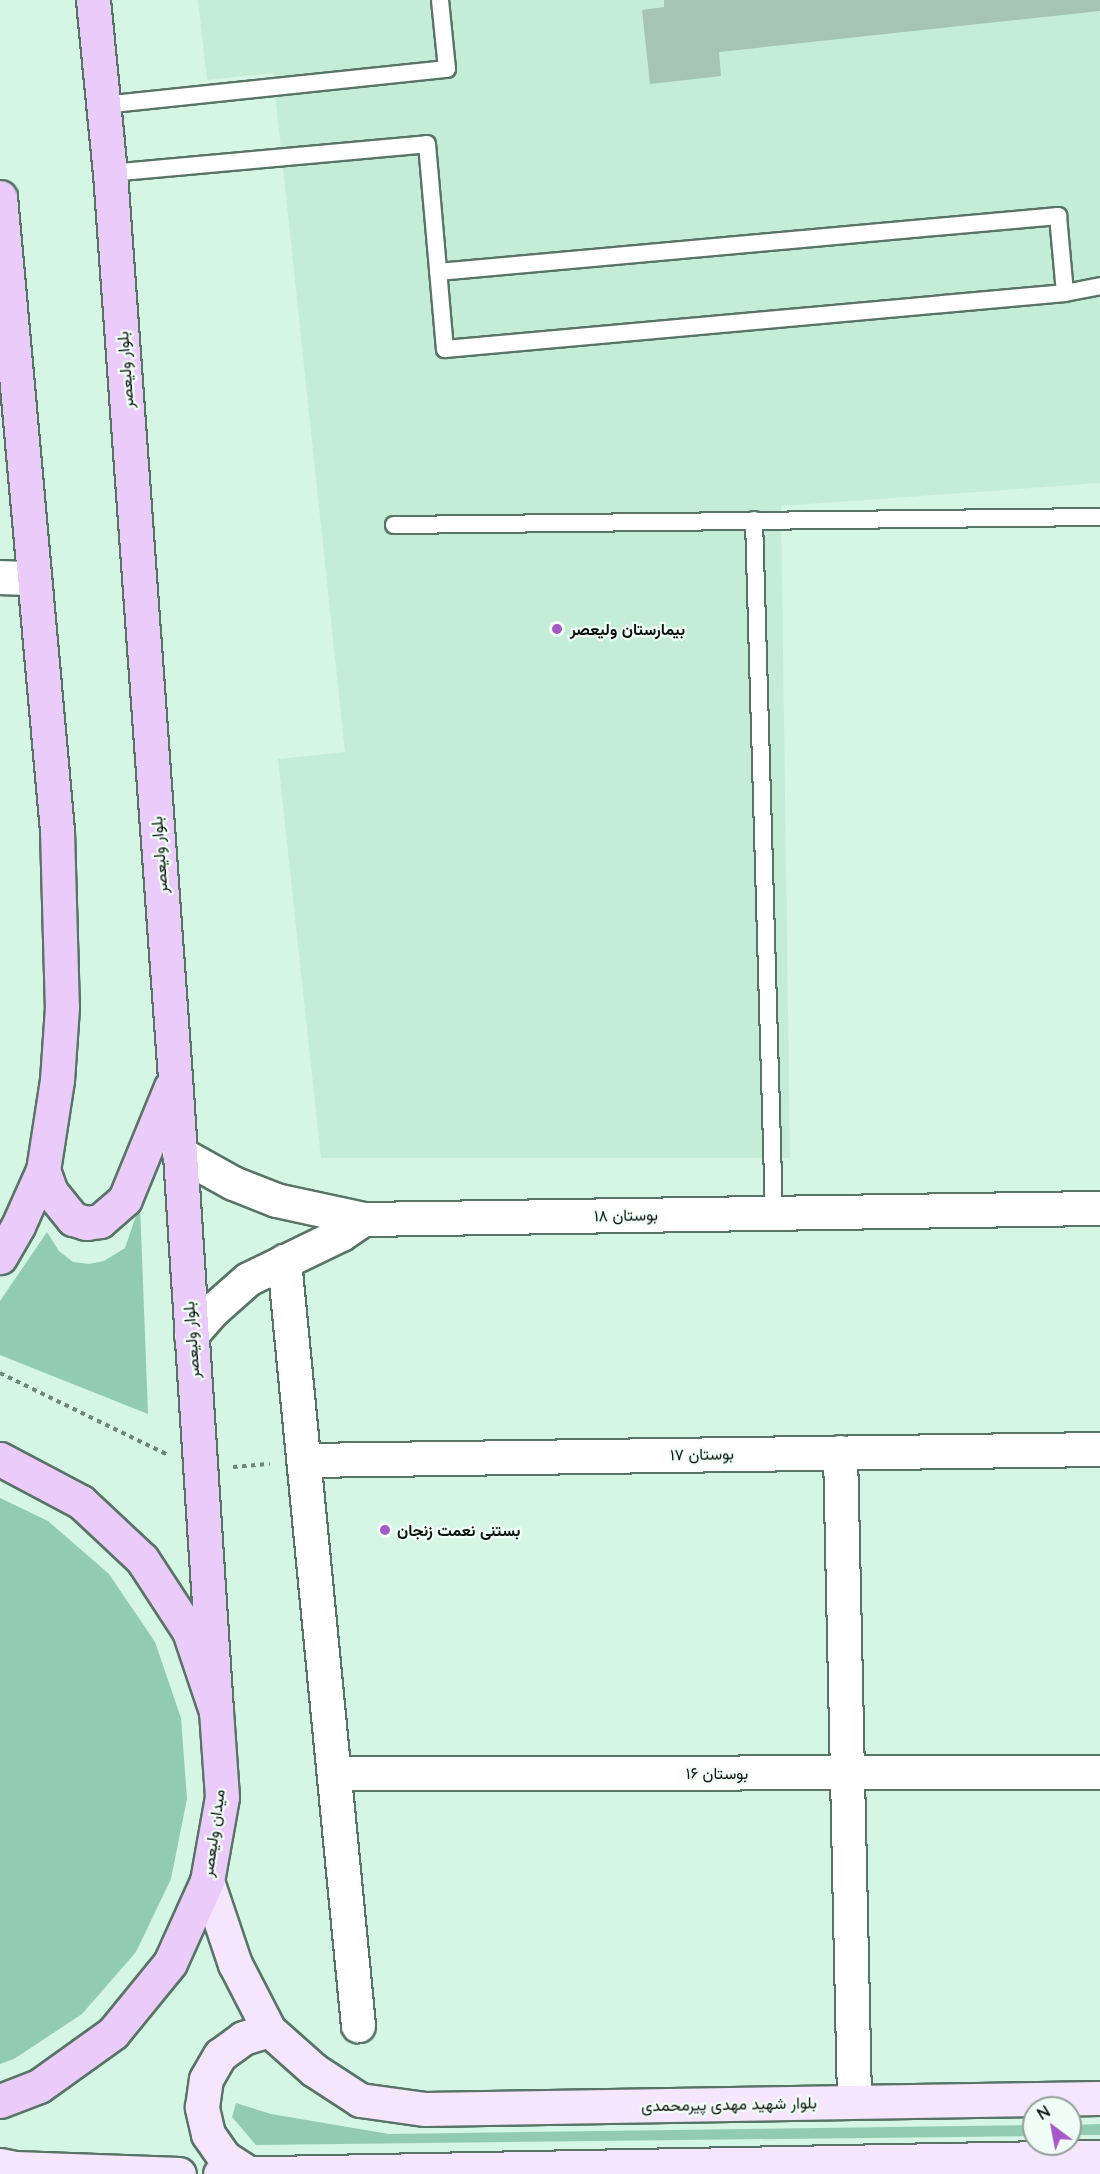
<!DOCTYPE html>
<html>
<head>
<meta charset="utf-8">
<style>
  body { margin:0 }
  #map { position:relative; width:1100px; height:2174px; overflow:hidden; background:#d5f5e5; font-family:Quicksand,Vazirmatn,sans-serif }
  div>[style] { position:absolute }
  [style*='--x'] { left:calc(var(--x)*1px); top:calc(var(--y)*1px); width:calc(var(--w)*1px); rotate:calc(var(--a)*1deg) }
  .built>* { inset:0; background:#c4edd8 }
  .green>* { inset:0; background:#92ccb0 }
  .building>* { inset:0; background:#a5c4b4 }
  .path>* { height:4px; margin-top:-2px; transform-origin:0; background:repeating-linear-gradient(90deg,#70867b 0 4.5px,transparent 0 9px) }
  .roads { filter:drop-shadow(2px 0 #587466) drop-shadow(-2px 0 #587466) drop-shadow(0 2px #587466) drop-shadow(0 -2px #587466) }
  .service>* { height:16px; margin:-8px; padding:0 8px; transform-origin:8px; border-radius:8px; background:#fff }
  .minor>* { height:33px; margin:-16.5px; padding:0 16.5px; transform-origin:16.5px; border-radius:16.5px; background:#fff }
  .tertiary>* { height:33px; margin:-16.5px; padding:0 16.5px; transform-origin:16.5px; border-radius:16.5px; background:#fff }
  .secondary>* { height:33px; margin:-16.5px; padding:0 16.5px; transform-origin:16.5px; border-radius:16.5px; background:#f5e5fd }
  .primary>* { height:33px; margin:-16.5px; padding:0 16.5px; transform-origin:16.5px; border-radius:16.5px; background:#ebcbfa }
  .dots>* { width:16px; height:16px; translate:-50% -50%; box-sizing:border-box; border:3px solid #f1fdf7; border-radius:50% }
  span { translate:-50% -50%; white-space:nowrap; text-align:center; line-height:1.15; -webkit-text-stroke:4.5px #f1fdf7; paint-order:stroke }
  .street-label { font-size:16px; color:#06110c }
  .poi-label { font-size:16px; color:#06110c; font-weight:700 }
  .left { translate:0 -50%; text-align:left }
  .north { position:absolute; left:1022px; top:2096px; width:60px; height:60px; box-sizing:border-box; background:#f1fdf7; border:2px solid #939f99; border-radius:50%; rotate:328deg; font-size:16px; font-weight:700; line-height:24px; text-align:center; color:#06110c }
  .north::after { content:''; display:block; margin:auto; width:21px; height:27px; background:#a658c9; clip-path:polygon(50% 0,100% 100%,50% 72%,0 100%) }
</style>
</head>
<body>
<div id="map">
  <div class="built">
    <i style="clip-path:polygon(198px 0,1100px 0,1100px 483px,781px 506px,790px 1158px,321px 1158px,278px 759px,345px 752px,273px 73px,207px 80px)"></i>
  </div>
  <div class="green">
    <i style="clip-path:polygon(140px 1204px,148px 1414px,0 1355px,0 1301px,47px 1232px,59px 1251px,73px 1262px,89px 1264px,104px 1261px,125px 1248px)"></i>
    <i style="clip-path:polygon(0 1498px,48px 1521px,109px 1574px,155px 1642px,181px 1718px,187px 1799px,171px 1879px,136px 1952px,82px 2014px,14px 2059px,0 2064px)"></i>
    <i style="clip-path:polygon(236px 2103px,271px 2114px,389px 2134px,1034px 2125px,1034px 2136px,256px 2145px,232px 2117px)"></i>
    <i style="clip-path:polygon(1100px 2124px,1100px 2135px,1070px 2135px,1070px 2125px)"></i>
  </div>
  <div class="building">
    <i style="clip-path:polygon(664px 0,1100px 0,1100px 11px,719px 52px,721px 76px,650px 84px,642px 10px,664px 7px)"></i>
  </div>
  <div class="path">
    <i style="--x:0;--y:1373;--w:185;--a:26"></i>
    <i style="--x:233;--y:1467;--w:37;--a:-5"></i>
  </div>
  <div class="roads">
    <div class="service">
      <i style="--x:103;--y:105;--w:346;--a:-6"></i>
      <i style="--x:447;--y:69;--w:69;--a:-95.8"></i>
      <i style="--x:110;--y:173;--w:318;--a:-5.2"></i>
      <i style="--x:427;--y:144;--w:206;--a:85"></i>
      <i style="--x:445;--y:349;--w:623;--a:-5.16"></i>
      <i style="--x:1065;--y:293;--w:36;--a:-11"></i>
      <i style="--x:438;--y:272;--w:623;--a:-5.16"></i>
      <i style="--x:1058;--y:216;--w:77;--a:84.8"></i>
      <i style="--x:754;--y:520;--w:693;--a:88.35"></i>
      <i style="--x:394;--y:525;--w:706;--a:-0.65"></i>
    </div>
    <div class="minor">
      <i style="--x:284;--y:1261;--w:768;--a:84.47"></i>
      <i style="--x:840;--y:1452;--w:649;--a:88.76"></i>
      <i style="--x:304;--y:1460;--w:796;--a:-0.79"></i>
      <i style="--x:334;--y:1773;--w:766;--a:-0.07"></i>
    </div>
    <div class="tertiary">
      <i style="--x:0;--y:577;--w:34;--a:2"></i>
      <i style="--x:179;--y:1153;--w:62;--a:29.1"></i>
      <i style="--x:233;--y:1183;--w:46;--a:21.6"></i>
      <i style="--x:276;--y:1200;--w:89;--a:12.3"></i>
      <i style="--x:363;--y:1219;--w:737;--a:-0.86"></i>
      <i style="--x:191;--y:1335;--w:35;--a:-49"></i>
      <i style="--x:214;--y:1309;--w:45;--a:-41.4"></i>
      <i style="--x:248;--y:1279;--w:103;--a:-25.8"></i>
      <i style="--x:341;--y:1234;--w:27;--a:-34"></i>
    </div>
    <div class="secondary">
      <i style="--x:207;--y:1881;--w:88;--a:71.4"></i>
      <i style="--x:235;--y:1964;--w:74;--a:62.7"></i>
      <i style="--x:269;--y:2030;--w:60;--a:41.6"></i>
      <i style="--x:314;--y:2070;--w:55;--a:33.1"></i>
      <i style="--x:360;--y:2100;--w:66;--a:7.9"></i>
      <i style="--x:425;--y:2109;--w:675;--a:-0.93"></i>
      <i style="--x:0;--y:2165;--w:15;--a:11"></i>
      <i style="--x:15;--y:2168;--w:164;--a:2.1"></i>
      <i style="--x:247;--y:2172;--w:27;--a:-147"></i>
      <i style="--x:224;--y:2157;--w:28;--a:-125"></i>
      <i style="--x:208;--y:2134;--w:28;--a:-103"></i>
      <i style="--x:202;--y:2107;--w:28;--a:-82"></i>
      <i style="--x:206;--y:2079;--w:28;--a:-60"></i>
      <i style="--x:220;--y:2055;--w:29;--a:-36"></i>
      <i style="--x:243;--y:2038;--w:27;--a:-17"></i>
      <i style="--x:220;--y:2174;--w:880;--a:-1.11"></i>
    </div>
    <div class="primary">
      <i style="--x:93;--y:0;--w:174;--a:84.4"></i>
      <i style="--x:110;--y:173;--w:906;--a:85.89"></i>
      <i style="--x:175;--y:1077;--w:635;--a:86.3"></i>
      <i style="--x:0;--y:197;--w:637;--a:84.86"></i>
      <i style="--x:57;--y:831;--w:176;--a:88.4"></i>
      <i style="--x:62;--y:1007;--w:73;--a:93.9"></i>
      <i style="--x:57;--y:1080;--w:91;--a:98.8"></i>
      <i style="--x:43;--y:1170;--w:61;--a:114.1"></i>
      <i style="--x:18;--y:1226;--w:36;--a:120"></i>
      <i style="--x:43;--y:1170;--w:23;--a:70"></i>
      <i style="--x:51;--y:1192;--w:35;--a:51"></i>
      <i style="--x:73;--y:1219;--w:14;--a:17"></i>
      <i style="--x:86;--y:1223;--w:14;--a:-8"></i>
      <i style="--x:100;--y:1221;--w:33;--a:-41"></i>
      <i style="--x:125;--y:1199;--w:121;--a:-67.7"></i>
      <i style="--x:0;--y:1459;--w:92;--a:28"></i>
      <i style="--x:81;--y:1502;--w:83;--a:43.1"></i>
      <i style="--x:142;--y:1559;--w:86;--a:56.9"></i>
      <i style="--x:189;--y:1631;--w:84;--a:71.4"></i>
      <i style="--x:216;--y:1711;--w:86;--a:86"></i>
      <i style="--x:222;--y:1797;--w:85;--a:100.1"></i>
      <i style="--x:207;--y:1881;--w:90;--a:114.3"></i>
      <i style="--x:170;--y:1963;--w:90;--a:129.2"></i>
      <i style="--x:113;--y:2033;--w:91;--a:144.4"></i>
      <i style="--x:39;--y:2086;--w:42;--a:159"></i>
    </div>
  </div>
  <div class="dots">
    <i style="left:557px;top:629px;background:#a658c9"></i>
    <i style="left:385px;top:1530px;background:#a658c9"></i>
  </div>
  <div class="street-label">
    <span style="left:125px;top:370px;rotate:-94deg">بلوار ولیعصر</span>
    <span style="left:159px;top:855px;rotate:-94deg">بلوار ولیعصر</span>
    <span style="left:626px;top:1215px;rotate:-1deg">بوستان ۱۸</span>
    <span style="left:191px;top:1340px;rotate:-94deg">بلوار ولیعصر</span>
    <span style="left:702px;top:1454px;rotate:-1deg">بوستان ۱۷</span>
    <span style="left:717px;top:1773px">بوستان ۱۶</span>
    <span style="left:213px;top:1833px;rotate:-82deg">میدان ولیعصر</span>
    <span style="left:729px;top:2104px;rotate:-1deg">بلوار شهید مهدی پیرمحمدی</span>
  </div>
  <div class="poi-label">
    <span class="left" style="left:570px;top:629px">بیمارستان ولیعصر</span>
    <span class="left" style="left:397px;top:1530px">بستنی نعمت زنجان</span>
  </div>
  <div class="north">N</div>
</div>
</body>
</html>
